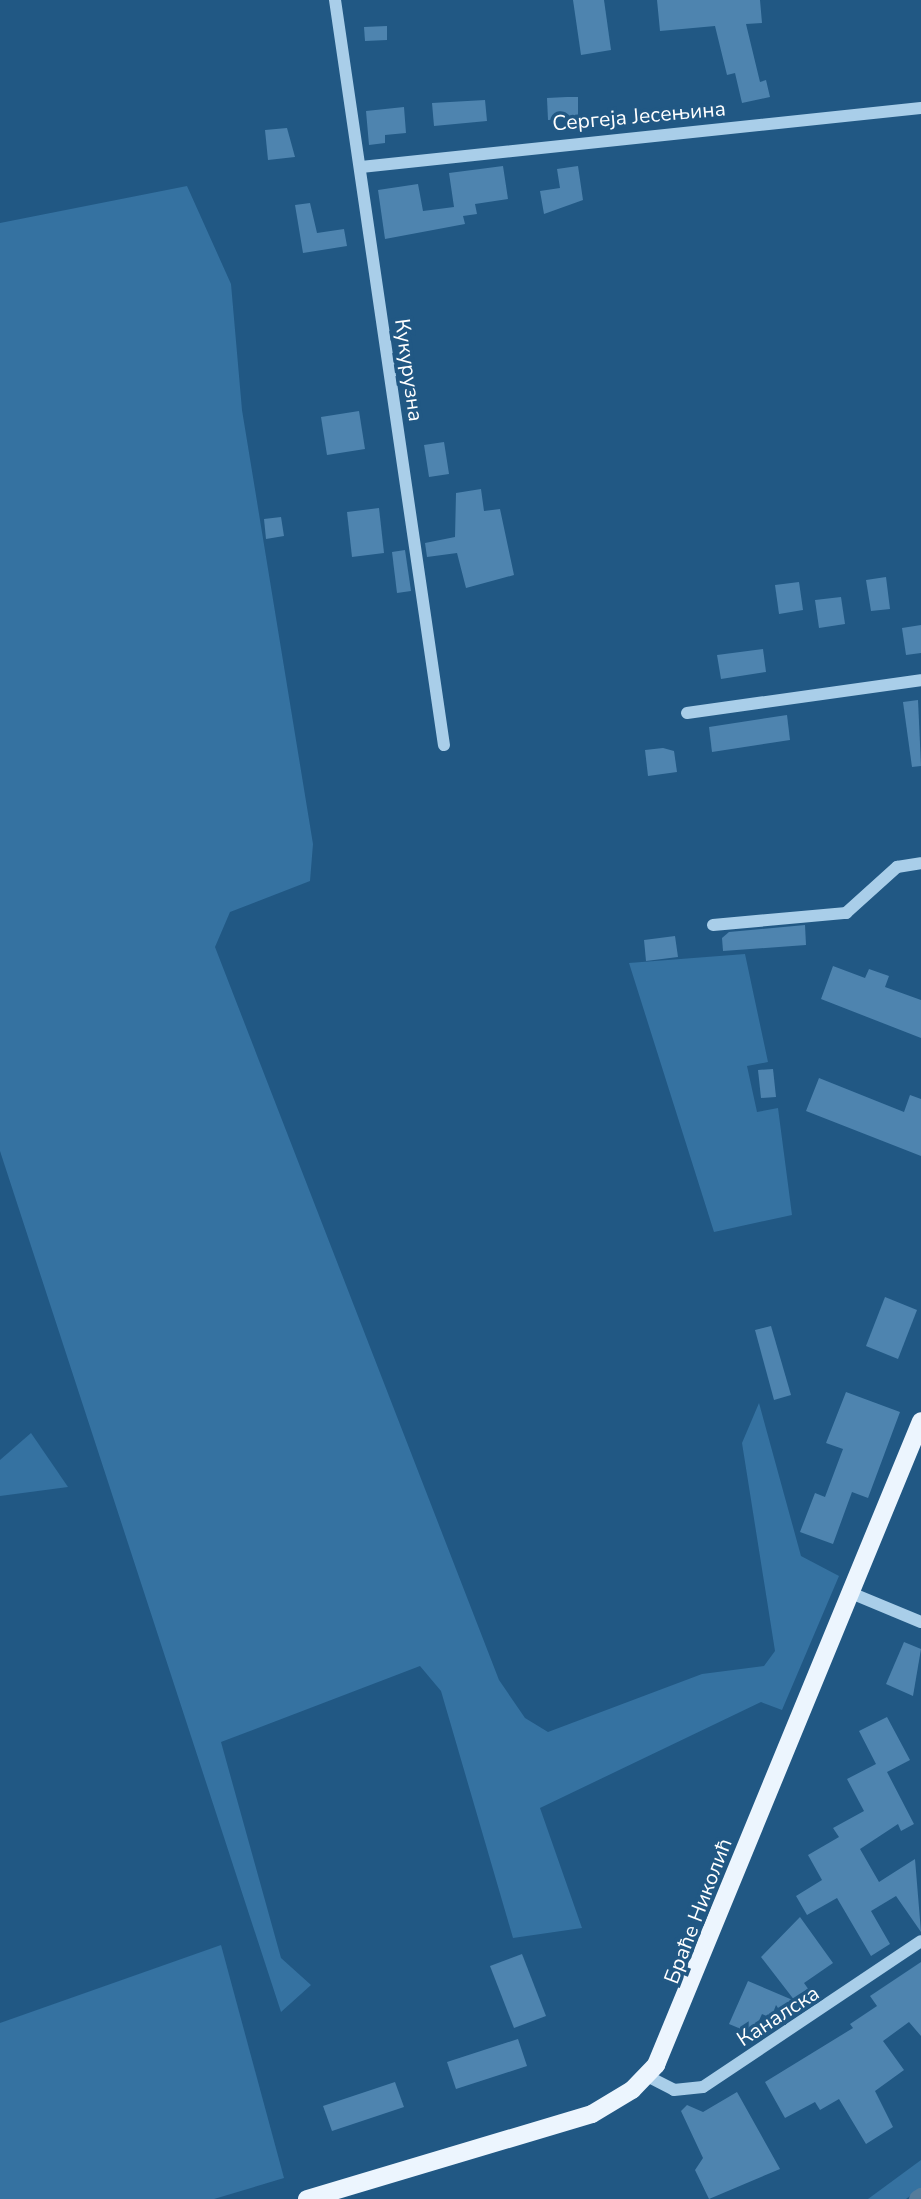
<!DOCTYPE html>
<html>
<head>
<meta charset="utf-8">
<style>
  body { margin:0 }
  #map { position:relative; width:921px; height:2199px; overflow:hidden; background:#215884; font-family:"Nunito Sans",sans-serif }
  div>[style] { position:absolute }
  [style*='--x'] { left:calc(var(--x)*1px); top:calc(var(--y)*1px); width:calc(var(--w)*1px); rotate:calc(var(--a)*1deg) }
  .green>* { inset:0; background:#3572a1 }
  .canal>* { height:19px; margin:-9.5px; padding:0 9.5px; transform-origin:9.5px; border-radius:9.5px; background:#557c9b }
  .building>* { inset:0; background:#4e84af }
  .minor>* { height:12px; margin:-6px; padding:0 6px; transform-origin:6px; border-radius:6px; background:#a9cee9 }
  .major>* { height:18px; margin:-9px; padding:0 9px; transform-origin:9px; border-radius:9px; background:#ecf5fe }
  span { translate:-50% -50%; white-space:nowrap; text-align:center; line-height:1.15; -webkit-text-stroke:7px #215884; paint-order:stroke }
  .street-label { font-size:21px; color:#fff }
</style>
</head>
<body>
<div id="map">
  <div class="green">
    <i style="clip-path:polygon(187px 186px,231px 284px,242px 410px,313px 844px,310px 881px,230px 912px,215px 947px,499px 1680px,525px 1718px,548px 1732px,702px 1674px,764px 1666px,775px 1651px,742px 1443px,759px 1403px,801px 1556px,839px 1576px,782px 1710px,761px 1702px,540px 1808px,582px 1928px,513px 1938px,441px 1691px,420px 1666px,221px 1742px,281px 1958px,311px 1985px,281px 2012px,0 1151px,0 223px)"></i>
    <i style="clip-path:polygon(745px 954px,768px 1062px,747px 1066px,757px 1112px,778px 1108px,792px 1215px,714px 1232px,629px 963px)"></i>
    <i style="clip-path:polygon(31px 1433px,68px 1487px,0 1496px,0 1460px)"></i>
    <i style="clip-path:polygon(221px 1945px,284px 2178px,214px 2199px,0 2199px,0 2023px)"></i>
    <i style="clip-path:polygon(921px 2160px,921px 2188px,906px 2199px,868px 2199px)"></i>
  </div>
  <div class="canal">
    <i style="--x:918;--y:2199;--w:4;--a:-34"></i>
  </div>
  <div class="building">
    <i style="clip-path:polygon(573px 0,604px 0,611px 50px,581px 55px)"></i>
    <i style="clip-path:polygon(657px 0,760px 0,762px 23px,746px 24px,760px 82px,766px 80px,770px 97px,742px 103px,735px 73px,727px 75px,715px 26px,660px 31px)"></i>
    <i style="clip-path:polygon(387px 26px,387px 40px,365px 41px,364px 27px)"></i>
    <i style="clip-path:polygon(567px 97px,578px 97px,578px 119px,548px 120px,547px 98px)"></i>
    <i style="clip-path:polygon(485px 100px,487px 121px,434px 126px,432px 103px)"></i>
    <i style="clip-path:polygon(404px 107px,406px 133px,385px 135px,385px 143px,369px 145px,366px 111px)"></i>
    <i style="clip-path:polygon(287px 128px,295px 157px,268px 160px,265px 130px)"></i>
    <i style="clip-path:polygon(503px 166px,508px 199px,475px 204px,477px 214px,463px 216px,465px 224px,385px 239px,378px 190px,418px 184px,423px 211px,454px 207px,449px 173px)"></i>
    <i style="clip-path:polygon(578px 166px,583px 200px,544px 214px,540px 191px,560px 188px,557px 169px)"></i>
    <i style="clip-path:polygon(310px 203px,317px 233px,344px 229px,347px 246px,303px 253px,295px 205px)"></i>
    <i style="clip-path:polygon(359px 411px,365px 449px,327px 455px,321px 417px)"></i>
    <i style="clip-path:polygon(444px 442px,449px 474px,429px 477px,424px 445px)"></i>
    <i style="clip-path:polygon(481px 489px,484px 511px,500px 509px,514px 575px,466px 588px,457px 553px,427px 557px,425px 543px,455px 537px,456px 493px)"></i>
    <i style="clip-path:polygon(379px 508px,384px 553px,352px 557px,347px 512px)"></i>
    <i style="clip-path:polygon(281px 517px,284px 536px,266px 539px,264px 519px)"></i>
    <i style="clip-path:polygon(405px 550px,411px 591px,397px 593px,392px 552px)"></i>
    <i style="clip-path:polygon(886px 577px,890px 609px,871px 611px,866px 580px)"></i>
    <i style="clip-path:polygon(799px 582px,803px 610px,779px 614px,775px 585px)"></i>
    <i style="clip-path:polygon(841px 597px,845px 624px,819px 628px,815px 600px)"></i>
    <i style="clip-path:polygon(921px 625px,921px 653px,906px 655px,902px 628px)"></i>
    <i style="clip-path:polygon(763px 649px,766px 672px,721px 679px,717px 655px)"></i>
    <i style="clip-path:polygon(918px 700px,921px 766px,912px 767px,903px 702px)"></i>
    <i style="clip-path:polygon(787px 715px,790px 740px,712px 752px,709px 727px)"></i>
    <i style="clip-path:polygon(663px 748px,674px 751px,677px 772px,648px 776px,645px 750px)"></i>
    <i style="clip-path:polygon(805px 925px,806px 945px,723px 951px,722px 938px,729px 932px)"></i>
    <i style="clip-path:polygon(675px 936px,678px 957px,646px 961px,644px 940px)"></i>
    <i style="clip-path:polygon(833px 966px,865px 978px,869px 969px,889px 976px,885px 987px,921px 1000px,921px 1038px,821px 999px)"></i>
    <i style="clip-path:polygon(773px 1069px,776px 1097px,761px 1098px,758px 1070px)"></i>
    <i style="clip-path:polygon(819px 1078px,904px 1112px,910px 1095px,921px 1099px,921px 1156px,806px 1111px)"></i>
    <i style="clip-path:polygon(885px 1297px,917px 1310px,898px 1359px,866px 1346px)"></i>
    <i style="clip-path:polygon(771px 1326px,791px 1395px,774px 1400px,755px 1330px)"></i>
    <i style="clip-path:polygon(846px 1392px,900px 1412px,868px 1498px,852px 1492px,833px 1544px,800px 1532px,815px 1493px,825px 1497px,843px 1449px,826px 1443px)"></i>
    <i style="clip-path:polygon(904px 1642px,921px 1649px,913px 1696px,886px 1684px)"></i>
    <i style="clip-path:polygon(887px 1717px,910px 1760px,887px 1772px,914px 1824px,901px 1831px,898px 1824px,860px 1849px,879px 1882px,915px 1859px,921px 1932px,896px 1896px,871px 1911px,890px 1944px,871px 1956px,837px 1898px,807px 1915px,796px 1896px,822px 1880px,808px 1855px,839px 1837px,833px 1828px,864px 1811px,847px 1779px,876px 1764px,859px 1731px)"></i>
    <i style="clip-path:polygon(800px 1917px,833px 1963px,804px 1983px,816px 2000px,786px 2020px,776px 2005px,771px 2018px,762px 2014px,753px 2034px,729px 2024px,748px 1981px,795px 2001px,761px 1957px)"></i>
    <i style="clip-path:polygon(522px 1954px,546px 2016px,514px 2028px,490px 1966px)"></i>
    <i style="clip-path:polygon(921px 1962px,921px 2036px,909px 2022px,883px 2041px,904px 2070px,875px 2091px,893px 2127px,866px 2144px,839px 2099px,820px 2110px,815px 2102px,785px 2118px,765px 2082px,853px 2028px,850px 2024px,877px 2006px,870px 1996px)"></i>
    <i style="clip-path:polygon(518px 2039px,527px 2066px,456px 2089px,447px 2062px)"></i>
    <i style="clip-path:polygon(395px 2082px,404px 2107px,332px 2131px,323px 2106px)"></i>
    <i style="clip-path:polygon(737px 2092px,780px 2169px,709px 2199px,695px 2170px,703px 2158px,681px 2111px,687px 2105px,703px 2112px)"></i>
  </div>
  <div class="minor">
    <i style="--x:335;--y:0;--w:753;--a:81.68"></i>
    <i style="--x:361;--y:167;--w:563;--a:-6.01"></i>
    <i style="--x:687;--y:713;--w:236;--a:-8"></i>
    <i style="--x:713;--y:925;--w:134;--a:-5.2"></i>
    <i style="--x:846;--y:913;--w:69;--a:-42"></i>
    <i style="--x:897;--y:867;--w:24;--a:-9"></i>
    <i style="--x:851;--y:1593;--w:76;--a:22.5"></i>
    <i style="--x:647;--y:2076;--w:30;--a:27"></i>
    <i style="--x:674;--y:2090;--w:29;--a:-6"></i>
    <i style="--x:703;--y:2087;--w:262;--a:-33.8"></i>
  </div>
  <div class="major">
    <i style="--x:307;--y:2199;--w:297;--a:-16.6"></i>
    <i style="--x:592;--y:2114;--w:47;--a:-31"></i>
    <i style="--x:632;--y:2090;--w:35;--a:-46"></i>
    <i style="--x:656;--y:2065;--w:696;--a:-67.63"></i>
  </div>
  <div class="street-label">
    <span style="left:639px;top:116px;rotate:-5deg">Сергеја Јесењина</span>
    <span style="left:409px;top:370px;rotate:82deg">Кукурузна</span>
    <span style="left:698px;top:1911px;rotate:-69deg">Браће Николић</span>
    <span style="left:778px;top:2016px;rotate:-33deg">Каналска</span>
  </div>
</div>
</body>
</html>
